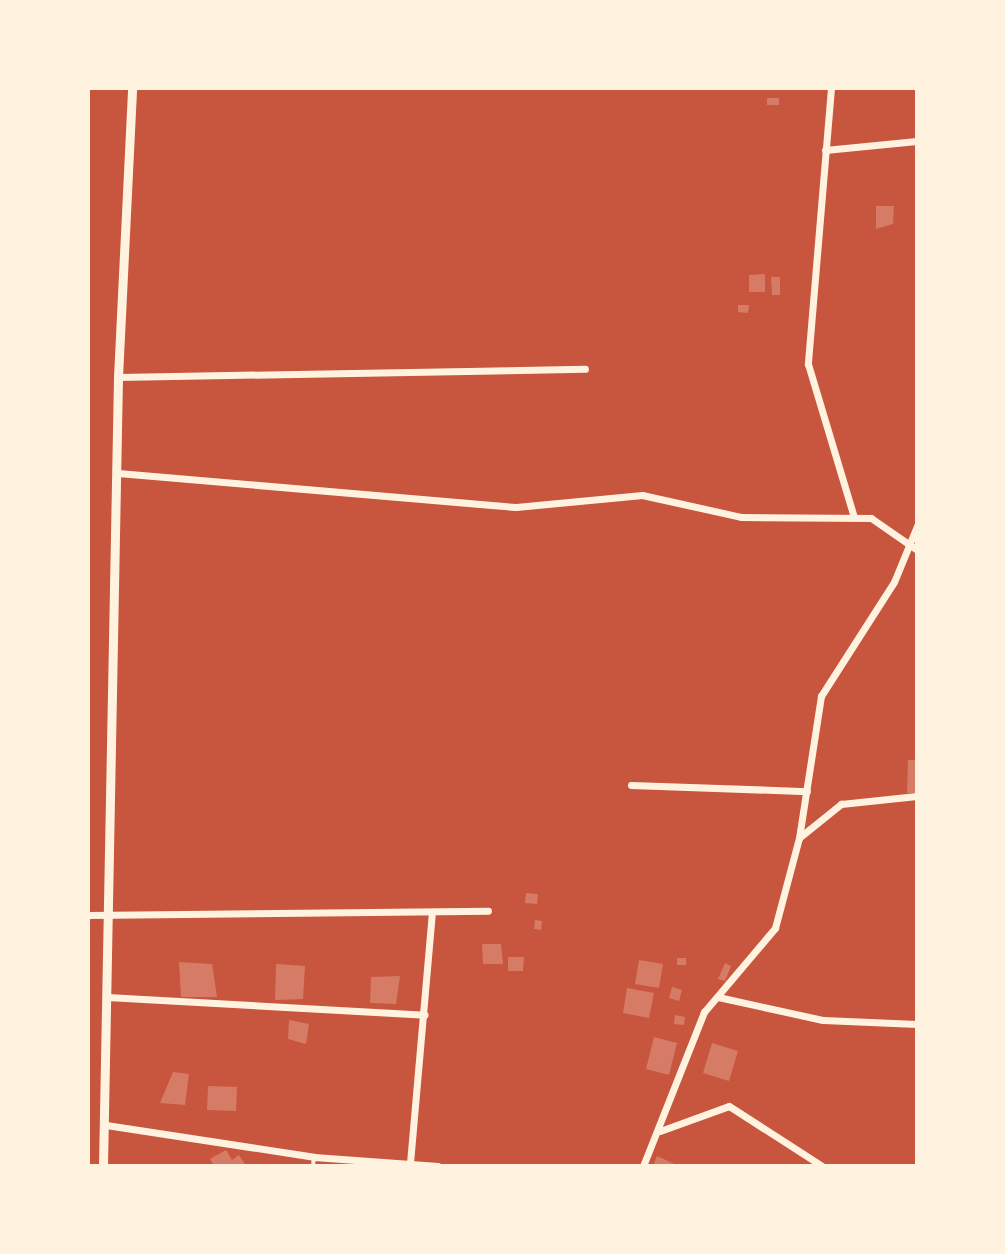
<!DOCTYPE html>
<html>
<head>
<meta charset="utf-8">
<style>
  body { margin:0 }
  #map { position:relative; width:1005px; height:1254px; overflow:hidden; background:#c8553d; font-family:"Alegreya Sans",sans-serif }
  div>[style] { position:absolute }
  [style*='--x'] { left:calc(var(--x)*1px); top:calc(var(--y)*1px); width:calc(var(--w)*1px); rotate:calc(var(--a)*1deg) }
  .building>* { inset:0; background:#d67c66 }
  .service>* { height:4px; margin:-2px; padding:0 2px; transform-origin:2px; border-radius:2px; background:#fff3e0 }
  .minor>* { height:7px; margin:-3.5px; padding:0 3.5px; transform-origin:3.5px; border-radius:3.5px; background:#fff3e0 }
  .tertiary>* { height:9px; margin:-4.5px; padding:0 4.5px; transform-origin:4.5px; border-radius:4.5px; background:#fff3e0 }
  span { translate:-50% -50%; white-space:nowrap; text-align:center; line-height:1.15; -webkit-text-stroke:8px #fff3e0; paint-order:stroke }
  .frame { position:absolute; inset:0; border:90px solid #fff3e0; pointer-events:none }
</style>
</head>
<body>
<div id="map">
  <div class="building">
    <i style="clip-path:polygon(767px 98px,779px 98px,779px 105px,767px 105px)"></i>
    <i style="clip-path:polygon(876px 206px,894px 206px,893px 224px,876px 229px)"></i>
    <i style="clip-path:polygon(765px 274px,765px 292px,749px 292px,749px 275px)"></i>
    <i style="clip-path:polygon(771px 277px,780px 277px,780px 295px,772px 295px)"></i>
    <i style="clip-path:polygon(738px 305px,749px 305px,748px 313px,738px 312px)"></i>
    <i style="clip-path:polygon(908px 760px,917px 760px,917px 793px,907px 793px)"></i>
    <i style="clip-path:polygon(526px 893px,538px 894px,537px 904px,525px 903px)"></i>
    <i style="clip-path:polygon(535px 920px,542px 921px,541px 930px,534px 929px)"></i>
    <i style="clip-path:polygon(482px 944px,501px 944px,503px 964px,483px 964px)"></i>
    <i style="clip-path:polygon(508px 957px,524px 957px,523px 971px,508px 971px)"></i>
    <i style="clip-path:polygon(677px 958px,686px 958px,686px 965px,677px 965px)"></i>
    <i style="clip-path:polygon(639px 960px,663px 964px,659px 988px,635px 984px)"></i>
    <i style="clip-path:polygon(179px 962px,212px 964px,217px 997px,181px 997px)"></i>
    <i style="clip-path:polygon(725px 963px,731px 966px,725px 981px,718px 979px)"></i>
    <i style="clip-path:polygon(276px 964px,305px 966px,303px 999px,275px 1000px)"></i>
    <i style="clip-path:polygon(400px 976px,396px 1004px,370px 1003px,371px 977px)"></i>
    <i style="clip-path:polygon(672px 987px,682px 990px,679px 1001px,669px 998px)"></i>
    <i style="clip-path:polygon(627px 988px,654px 993px,649px 1018px,623px 1013px)"></i>
    <i style="clip-path:polygon(675px 1015px,685px 1017px,684px 1025px,674px 1024px)"></i>
    <i style="clip-path:polygon(289px 1020px,309px 1024px,306px 1044px,288px 1039px)"></i>
    <i style="clip-path:polygon(654px 1037px,677px 1043px,669px 1075px,646px 1069px)"></i>
    <i style="clip-path:polygon(712px 1043px,738px 1051px,729px 1081px,703px 1073px)"></i>
    <i style="clip-path:polygon(173px 1072px,189px 1074px,185px 1105px,160px 1103px)"></i>
    <i style="clip-path:polygon(208px 1086px,237px 1087px,236px 1111px,207px 1110px)"></i>
    <i style="clip-path:polygon(226px 1150px,232px 1160px,239px 1155px,246px 1166px,214px 1166px,210px 1159px)"></i>
    <i style="clip-path:polygon(657px 1156px,679px 1166px,653px 1166px)"></i>
  </div>
  <div class="service">
    <i style="--x:313;--y:1166;--w:9;--a:-84"></i>
  </div>
  <div class="minor">
    <i style="--x:831;--y:88;--w:277;--a:94.8"></i>
    <i style="--x:808;--y:364;--w:160;--a:73.3"></i>
    <i style="--x:825;--y:150;--w:92;--a:-5.6"></i>
    <i style="--x:118;--y:377;--w:467;--a:-1"></i>
    <i style="--x:118;--y:473;--w:399;--a:4.9"></i>
    <i style="--x:516;--y:507;--w:127;--a:-5.4"></i>
    <i style="--x:642;--y:495;--w:101;--a:12.5"></i>
    <i style="--x:741;--y:517;--w:130;--a:0.4"></i>
    <i style="--x:871;--y:518;--w:56;--a:34.8"></i>
    <i style="--x:631;--y:785;--w:176;--a:2"></i>
    <i style="--x:800;--y:837;--w:53;--a:-38.8"></i>
    <i style="--x:841;--y:804;--w:76;--a:-6"></i>
    <i style="--x:88;--y:915;--w:400;--a:-0.6"></i>
    <i style="--x:107;--y:997;--w:318;--a:3.2"></i>
    <i style="--x:718;--y:997;--w:107;--a:12.4"></i>
    <i style="--x:823;--y:1020;--w:94;--a:2.4"></i>
    <i style="--x:106;--y:1125;--w:210;--a:8.7"></i>
    <i style="--x:314;--y:1157;--w:124;--a:4.2"></i>
    <i style="--x:660;--y:1131;--w:73;--a:-19.9"></i>
    <i style="--x:729;--y:1106;--w:111;--a:32.8"></i>
    <i style="--x:410;--y:1163;--w:252;--a:-85"></i>
    <i style="--x:643;--y:1166;--w:166;--a:-68.4"></i>
    <i style="--x:704;--y:1012;--w:110;--a:-49.8"></i>
    <i style="--x:775;--y:928;--w:93;--a:-75.1"></i>
    <i style="--x:799;--y:838;--w:144;--a:-81.2"></i>
    <i style="--x:821;--y:696;--w:135;--a:-57.4"></i>
    <i style="--x:894;--y:582;--w:61;--a:-67.7"></i>
  </div>
  <div class="tertiary">
    <i style="--x:103;--y:1166;--w:789;--a:-88.91"></i>
    <i style="--x:118;--y:377;--w:289;--a:-87.2"></i>
  </div>
  <div class="frame"></div>
</div>
</body>
</html>
